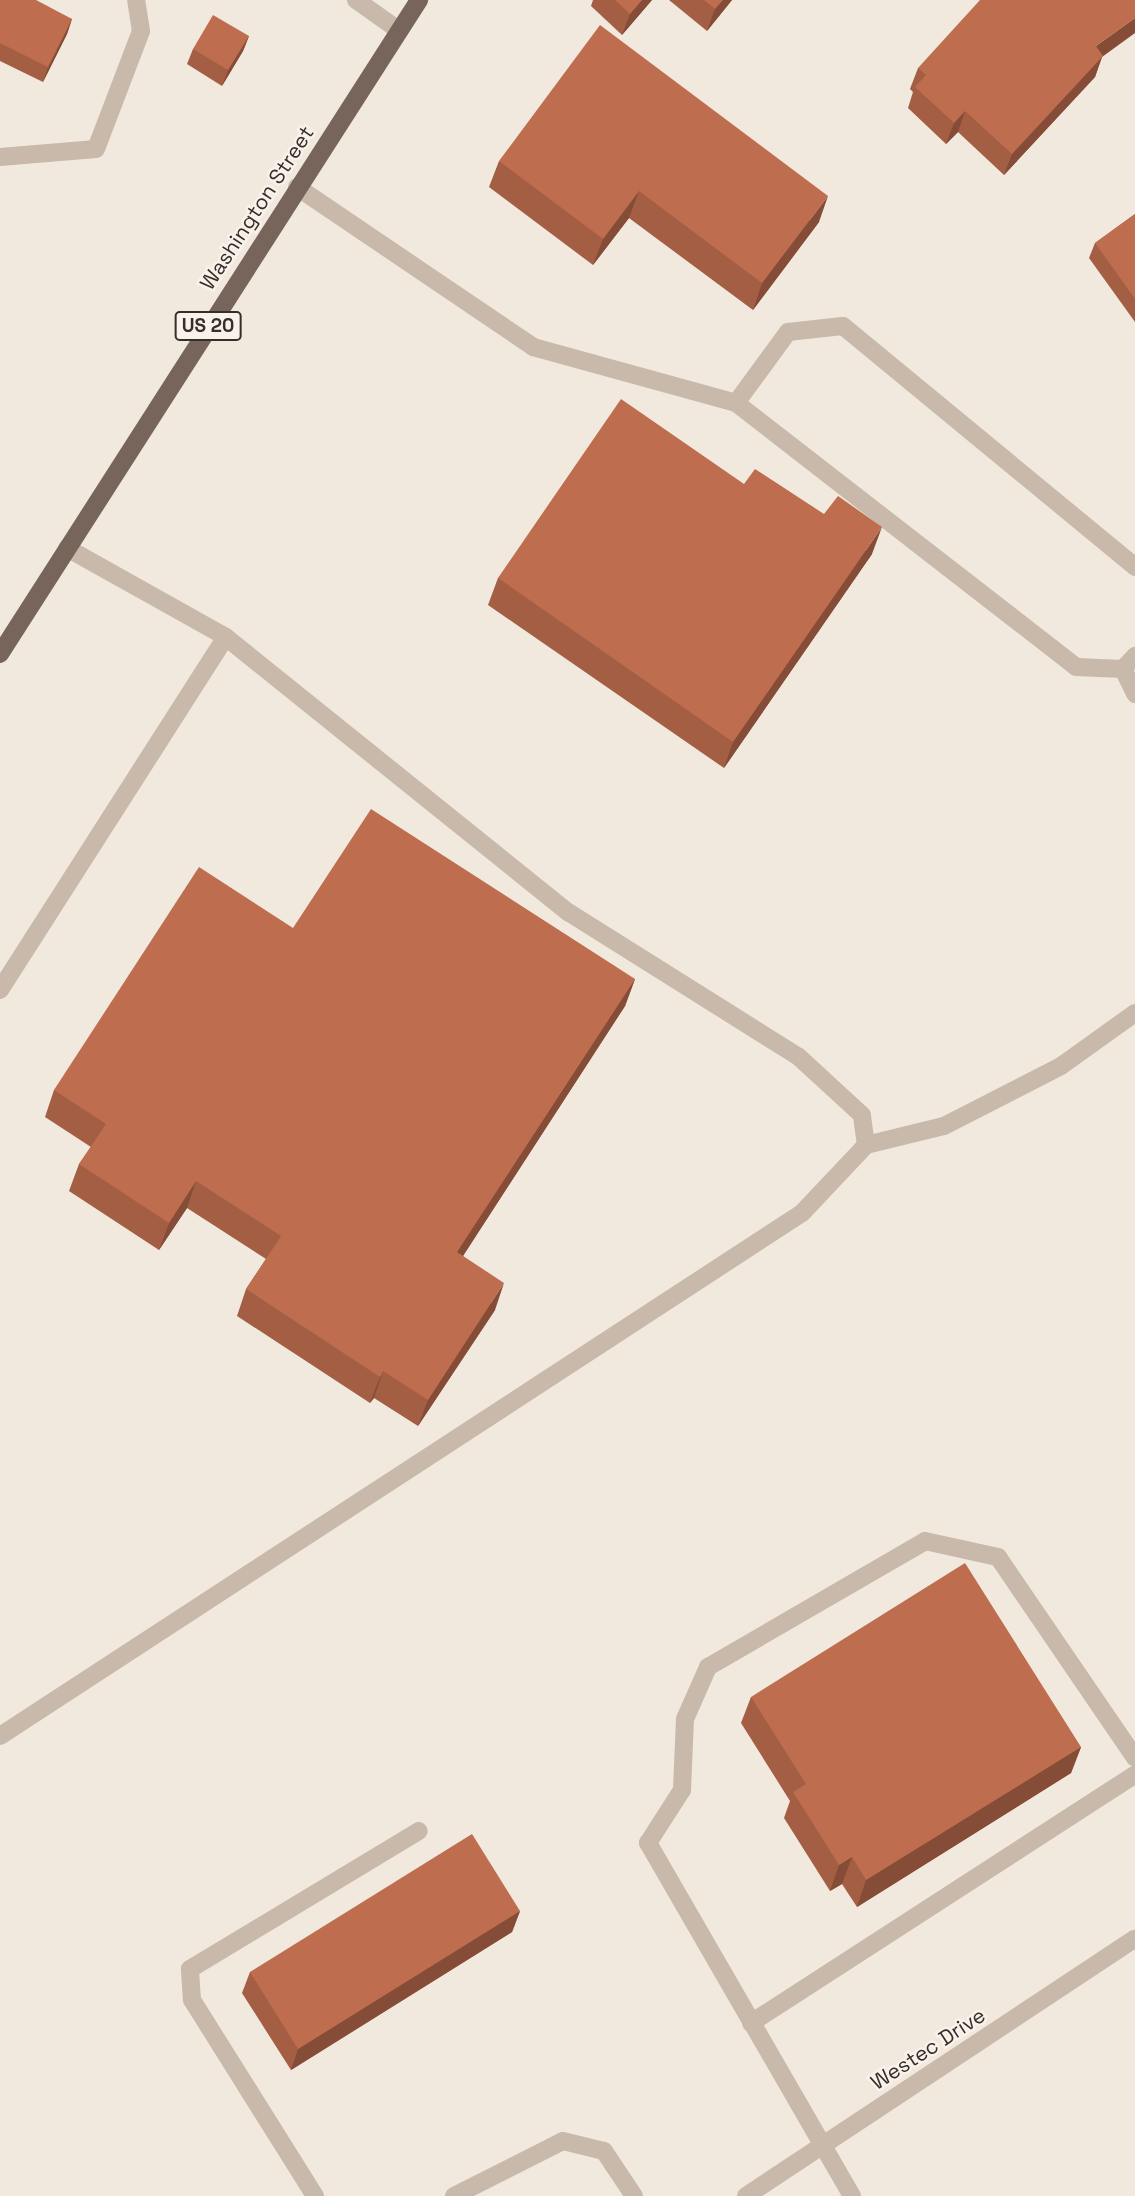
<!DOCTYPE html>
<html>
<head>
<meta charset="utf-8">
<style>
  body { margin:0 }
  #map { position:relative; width:1135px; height:2196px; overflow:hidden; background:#f1e8de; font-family:"Space Grotesk",sans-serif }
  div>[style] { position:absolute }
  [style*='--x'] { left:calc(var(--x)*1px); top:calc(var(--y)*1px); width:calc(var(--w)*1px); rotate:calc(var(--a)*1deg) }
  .lane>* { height:18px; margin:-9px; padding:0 9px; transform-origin:9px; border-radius:9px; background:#c8b9aa }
  .street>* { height:18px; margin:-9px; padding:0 9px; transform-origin:9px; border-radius:9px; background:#c8b9aa }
  .primary>* { height:18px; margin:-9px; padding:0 9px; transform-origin:9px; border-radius:9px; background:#77655b }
  .wall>* { inset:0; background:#a35e43 }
  .shaded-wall>* { inset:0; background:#854c37 }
  .building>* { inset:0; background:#be6d4e }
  span { translate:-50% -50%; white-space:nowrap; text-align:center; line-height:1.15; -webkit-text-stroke:5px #f9f2ea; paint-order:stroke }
  .shield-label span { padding:2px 5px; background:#f9f2ea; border:2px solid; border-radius:5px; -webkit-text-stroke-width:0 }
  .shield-label { font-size:19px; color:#362e29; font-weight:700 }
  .street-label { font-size:21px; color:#362e29 }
</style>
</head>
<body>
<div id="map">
  <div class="lane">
    <i style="--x:297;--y:187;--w:285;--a:34.1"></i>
    <i style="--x:533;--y:347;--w:211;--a:15.4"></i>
    <i style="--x:736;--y:403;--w:430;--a:37.8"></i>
    <i style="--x:1076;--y:667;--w:47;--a:2.4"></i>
    <i style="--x:1123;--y:669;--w:18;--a:-47"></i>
    <i style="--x:736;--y:403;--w:88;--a:-53.8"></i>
    <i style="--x:788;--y:332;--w:55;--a:-6.2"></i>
    <i style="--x:843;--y:326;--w:379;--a:39.5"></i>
    <i style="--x:1123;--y:669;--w:28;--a:64"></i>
    <i style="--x:0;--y:990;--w:419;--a:-57.4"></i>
    <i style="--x:866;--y:1145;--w:80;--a:-13.7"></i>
    <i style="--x:944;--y:1126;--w:131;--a:-27.1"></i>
    <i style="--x:1061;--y:1066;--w:91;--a:-35.6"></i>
    <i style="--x:0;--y:1736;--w:957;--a:-33.11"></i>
    <i style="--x:802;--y:1213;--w:93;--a:-46.7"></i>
    <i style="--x:866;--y:1145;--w:30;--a:-98"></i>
    <i style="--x:862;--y:1115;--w:86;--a:-137.4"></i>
    <i style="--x:799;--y:1057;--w:271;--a:-147.9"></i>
    <i style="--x:569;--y:913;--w:440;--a:-141.2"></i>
    <i style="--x:226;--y:637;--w:182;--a:-150.8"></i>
    <i style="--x:751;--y:2023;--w:457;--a:-32.9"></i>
    <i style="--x:315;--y:2196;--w:231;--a:-122.1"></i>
    <i style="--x:192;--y:2000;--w:31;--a:-94"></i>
    <i style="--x:190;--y:1969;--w:267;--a:-31.1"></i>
    <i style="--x:454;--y:2196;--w:122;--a:-26.8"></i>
    <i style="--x:563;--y:2141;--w:42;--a:13.7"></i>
    <i style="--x:604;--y:2151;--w:54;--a:56.3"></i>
    <i style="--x:746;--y:2196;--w:466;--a:-33.5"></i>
    <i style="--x:852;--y:2196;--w:408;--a:-120"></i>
    <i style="--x:648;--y:1843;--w:63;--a:-57.3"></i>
    <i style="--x:682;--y:1790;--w:71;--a:-87.6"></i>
    <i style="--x:685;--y:1719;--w:57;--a:-66.1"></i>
    <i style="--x:708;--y:1667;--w:251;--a:-30.1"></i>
    <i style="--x:925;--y:1541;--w:75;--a:12.4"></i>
    <i style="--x:998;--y:1557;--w:243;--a:55.7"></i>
  </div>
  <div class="street">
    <i style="--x:356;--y:0;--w:50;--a:35.3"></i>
    <i style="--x:0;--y:157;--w:96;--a:-4.8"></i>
    <i style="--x:96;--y:149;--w:126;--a:-69.1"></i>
    <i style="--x:141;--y:31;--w:31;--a:-99"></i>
  </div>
  <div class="primary">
    <i style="--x:0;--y:654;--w:777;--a:-57.35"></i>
  </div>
  <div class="wall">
    <i style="clip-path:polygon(0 0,72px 19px,67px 34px,43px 82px,0 61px)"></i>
    <i style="clip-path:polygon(593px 0,652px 0,622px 35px,591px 6px)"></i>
    <i style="clip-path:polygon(669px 0,732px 0,707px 31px)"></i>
    <i style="clip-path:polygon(249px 36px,243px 51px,222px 86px,187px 64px,193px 49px)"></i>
    <i style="clip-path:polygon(1102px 57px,1095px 77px,1004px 175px,958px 132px,946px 144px,908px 108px,913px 92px,910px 89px,918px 68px)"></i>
    <i style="clip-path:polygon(499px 161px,819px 222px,753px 310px,629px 218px,593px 265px,489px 187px)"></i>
    <i style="clip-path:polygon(1135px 214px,1135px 322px,1089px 258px,1095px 243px)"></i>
    <i style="clip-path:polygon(744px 484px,872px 554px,724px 768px,488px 605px,498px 578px)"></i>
    <i style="clip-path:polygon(293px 928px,635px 979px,625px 1006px,463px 1256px,495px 1310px,418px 1426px,374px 1398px,370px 1403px,237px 1316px,246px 1289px,266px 1259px,187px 1208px,159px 1250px,69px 1191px,79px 1164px,91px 1147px,45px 1117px,54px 1090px)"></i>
    <i style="clip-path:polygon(751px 1697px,1081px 1747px,1071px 1773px,857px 1907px,842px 1884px,830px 1891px,784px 1818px,790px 1801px,741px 1723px)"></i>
    <i style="clip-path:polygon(520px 1911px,512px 1932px,291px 2070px,242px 1993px,250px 1972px)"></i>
  </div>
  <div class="shaded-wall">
    <i style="clip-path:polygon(642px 0,652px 0,622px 35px,630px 14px)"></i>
    <i style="clip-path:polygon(723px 0,732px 0,707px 31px,715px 9px)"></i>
    <i style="clip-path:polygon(1135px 18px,1135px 33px,1102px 57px,1095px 77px,1004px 175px,1012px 154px,1096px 46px)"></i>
    <i style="clip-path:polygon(72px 19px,67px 34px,43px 82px,48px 67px)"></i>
    <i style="clip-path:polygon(249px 36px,243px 51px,222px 86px,228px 70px)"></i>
    <i style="clip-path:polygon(965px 111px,958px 132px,946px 144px,954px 123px)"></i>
    <i style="clip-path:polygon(639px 191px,629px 218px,593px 265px,603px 239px)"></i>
    <i style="clip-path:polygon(828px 196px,819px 222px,753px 310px,762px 283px)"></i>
    <i style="clip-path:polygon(882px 527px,872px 554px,724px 768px,733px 742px)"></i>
    <i style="clip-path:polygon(635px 979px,625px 1006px,448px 1279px,457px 1252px)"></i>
    <i style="clip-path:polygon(196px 1181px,187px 1208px,159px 1250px,169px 1223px)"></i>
    <i style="clip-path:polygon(504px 1283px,495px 1310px,418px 1426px,428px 1400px)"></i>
    <i style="clip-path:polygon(383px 1371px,374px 1398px,370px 1403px,380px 1377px)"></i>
    <i style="clip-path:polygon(1081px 1747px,1071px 1773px,857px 1907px,866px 1880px)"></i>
    <i style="clip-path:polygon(852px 1857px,842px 1884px,830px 1891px,839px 1865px)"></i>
    <i style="clip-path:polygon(520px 1911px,512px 1932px,291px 2070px,298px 2049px)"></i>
  </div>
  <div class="building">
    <i style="clip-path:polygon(0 0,36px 0,72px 19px,48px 67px,0 43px)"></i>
    <i style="clip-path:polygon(615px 0,642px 0,630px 14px)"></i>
    <i style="clip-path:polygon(704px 0,723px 0,715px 9px)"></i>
    <i style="clip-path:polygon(980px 0,1135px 0,1135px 18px,1096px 46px,1103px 56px,1012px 154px,965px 111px,954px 123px,915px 87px,926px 75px,918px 68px)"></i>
    <i style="clip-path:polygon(213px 15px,249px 36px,228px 70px,193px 49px)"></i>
    <i style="clip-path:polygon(600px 25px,828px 196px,762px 283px,639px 191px,603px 239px,499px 161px)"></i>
    <i style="clip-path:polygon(1135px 214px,1135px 299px,1095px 243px)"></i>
    <i style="clip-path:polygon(621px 399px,744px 484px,755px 469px,824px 514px,838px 496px,882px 527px,733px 742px,498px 578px)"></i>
    <i style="clip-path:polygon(371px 809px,635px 979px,457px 1252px,504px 1283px,428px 1400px,383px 1371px,380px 1377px,246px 1289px,281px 1236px,196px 1181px,169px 1223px,79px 1164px,106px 1124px,54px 1090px,199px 867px,293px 928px)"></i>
    <i style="clip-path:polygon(965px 1563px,1081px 1747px,866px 1880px,852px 1857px,839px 1865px,793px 1792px,806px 1784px,751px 1697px)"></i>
    <i style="clip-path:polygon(472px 1834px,520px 1911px,298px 2049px,250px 1972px)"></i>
  </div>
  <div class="shield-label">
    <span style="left:208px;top:326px">US 20</span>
  </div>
  <div class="street-label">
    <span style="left:257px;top:208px;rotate:-57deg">Washington Street</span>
    <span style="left:928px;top:2049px;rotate:-33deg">Westec Drive</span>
  </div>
</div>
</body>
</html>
